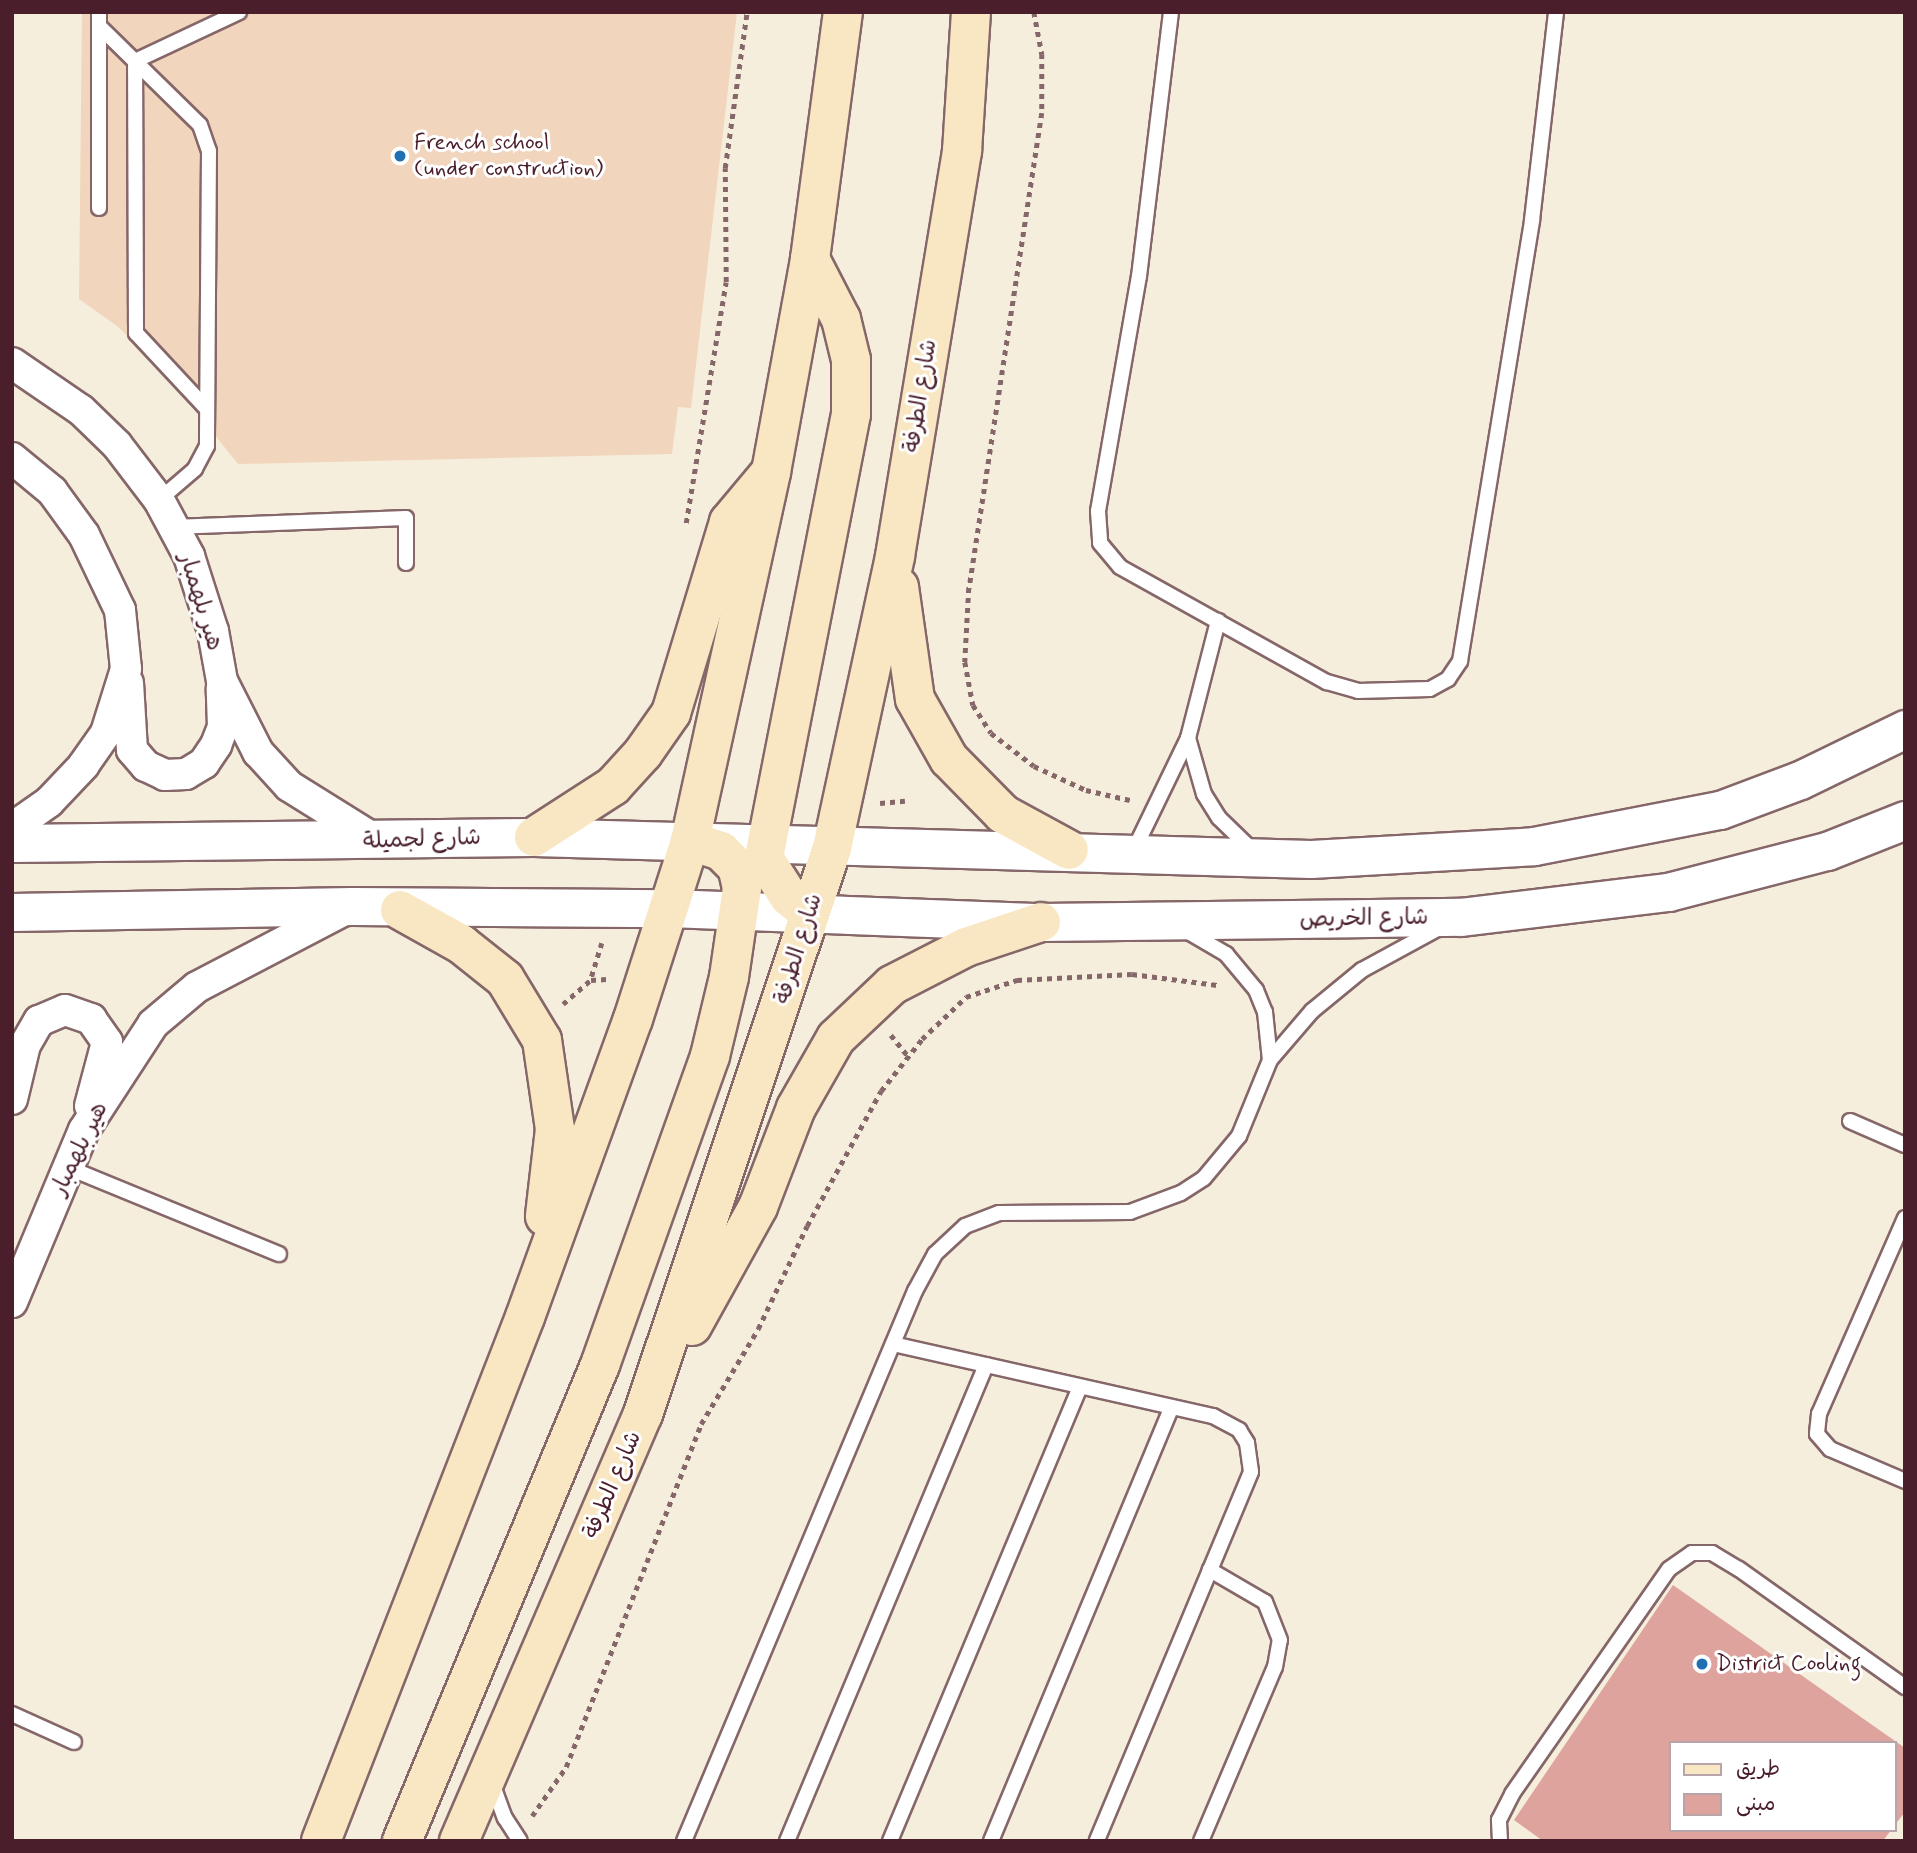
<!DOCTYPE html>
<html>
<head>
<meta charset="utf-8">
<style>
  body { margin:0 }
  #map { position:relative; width:1917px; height:1853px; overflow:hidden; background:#f6eedc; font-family:Mynerve,"Playpen Sans Arabic",sans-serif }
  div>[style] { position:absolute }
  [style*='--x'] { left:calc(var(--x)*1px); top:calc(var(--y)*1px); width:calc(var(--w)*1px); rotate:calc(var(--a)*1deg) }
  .built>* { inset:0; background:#f1d5bd }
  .building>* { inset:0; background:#dfa39e }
  .path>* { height:4.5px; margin-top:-2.25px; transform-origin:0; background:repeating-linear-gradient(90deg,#866769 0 5px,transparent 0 10px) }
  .roads { filter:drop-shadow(2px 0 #866769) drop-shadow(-2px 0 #866769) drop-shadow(0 2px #866769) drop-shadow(0 -2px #866769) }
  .service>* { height:14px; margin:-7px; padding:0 7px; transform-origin:7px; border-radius:7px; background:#fff }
  .minor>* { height:30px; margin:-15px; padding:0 15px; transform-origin:15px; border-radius:15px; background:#fff }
  .tertiary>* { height:37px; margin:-18.5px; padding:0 18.5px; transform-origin:18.5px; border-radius:18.5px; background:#fff }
  .secondary>* { height:38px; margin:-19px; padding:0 19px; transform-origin:19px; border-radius:19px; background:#f9e7c3 }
  .dots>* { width:19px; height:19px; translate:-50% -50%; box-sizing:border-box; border:4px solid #fff; border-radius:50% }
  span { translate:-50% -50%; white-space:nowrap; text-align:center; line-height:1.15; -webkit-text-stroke:6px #fff; paint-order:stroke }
  .poi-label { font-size:23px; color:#4a1f2b }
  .left { translate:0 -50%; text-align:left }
  .street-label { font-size:23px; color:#4a1f2b }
  .frame { position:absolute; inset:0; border:14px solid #4a1f2b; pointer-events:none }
  .legend { position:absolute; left:1669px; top:1741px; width:228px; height:91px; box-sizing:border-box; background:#fff; border:2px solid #b7a5aa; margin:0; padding:9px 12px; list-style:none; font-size:21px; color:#4a1f2b }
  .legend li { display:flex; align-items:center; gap:14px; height:35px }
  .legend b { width:35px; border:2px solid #b7a5aa }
</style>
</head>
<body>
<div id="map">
  <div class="built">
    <i style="clip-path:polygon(82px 12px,737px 12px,691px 408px,678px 407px,672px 454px,238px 464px,161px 368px,117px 326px,79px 299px)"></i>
  </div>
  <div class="building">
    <i style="clip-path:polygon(1673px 1585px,1905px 1748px,1905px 1812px,1894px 1826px,1894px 1743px,1670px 1743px,1670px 1830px,1891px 1830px,1883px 1841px,1543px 1841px,1514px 1820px)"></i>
  </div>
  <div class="path">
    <i style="--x:1034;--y:12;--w:43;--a:79.2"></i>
    <i style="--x:1042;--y:54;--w:59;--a:90"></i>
    <i style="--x:1042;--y:113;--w:481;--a:98.7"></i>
    <i style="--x:969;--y:588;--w:74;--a:93.1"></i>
    <i style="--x:965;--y:662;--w:44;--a:79.5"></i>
    <i style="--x:973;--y:705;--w:33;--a:57"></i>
    <i style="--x:991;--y:733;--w:54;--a:37.5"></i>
    <i style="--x:1034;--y:766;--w:57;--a:24.8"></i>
    <i style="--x:1086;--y:790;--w:45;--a:12.8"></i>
    <i style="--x:686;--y:523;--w:244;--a:-80.6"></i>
    <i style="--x:726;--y:282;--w:114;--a:-90.5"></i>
    <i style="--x:725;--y:168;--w:158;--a:-82"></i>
    <i style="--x:880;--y:803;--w:25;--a:-5"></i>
    <i style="--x:602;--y:943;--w:39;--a:107"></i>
    <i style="--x:591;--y:980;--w:16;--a:-4"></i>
    <i style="--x:563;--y:1004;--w:37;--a:-41"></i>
    <i style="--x:891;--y:1035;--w:27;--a:51"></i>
    <i style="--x:532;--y:1816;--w:60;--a:-55.2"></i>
    <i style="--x:566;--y:1767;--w:369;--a:-68.5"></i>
    <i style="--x:701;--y:1424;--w:111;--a:-59"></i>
    <i style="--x:758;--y:1329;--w:114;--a:-64.6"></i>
    <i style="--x:807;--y:1226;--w:154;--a:-61.3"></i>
    <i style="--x:881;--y:1091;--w:66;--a:-51.7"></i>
    <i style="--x:922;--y:1039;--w:61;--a:-43.7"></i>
    <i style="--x:966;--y:997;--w:54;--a:-18.4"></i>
    <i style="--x:1017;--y:980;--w:115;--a:-3"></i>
    <i style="--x:1132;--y:974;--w:86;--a:7.4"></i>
  </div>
  <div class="roads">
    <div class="service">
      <i style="--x:99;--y:12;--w:196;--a:90"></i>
      <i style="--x:1171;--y:12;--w:266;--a:96.9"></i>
      <i style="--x:1139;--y:276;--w:239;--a:99.9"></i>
      <i style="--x:1098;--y:511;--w:32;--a:86"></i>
      <i style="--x:1100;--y:543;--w:31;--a:50"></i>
      <i style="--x:1120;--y:567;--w:237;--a:29.1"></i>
      <i style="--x:1327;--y:682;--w:32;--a:16"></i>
      <i style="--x:1358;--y:691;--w:72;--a:-1.6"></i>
      <i style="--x:1430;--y:689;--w:21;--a:-29"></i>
      <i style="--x:1448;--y:679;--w:22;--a:-56"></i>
      <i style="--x:1460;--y:661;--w:447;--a:-80.7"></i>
      <i style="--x:1532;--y:220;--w:209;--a:-83.4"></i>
      <i style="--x:99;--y:26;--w:141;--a:44.4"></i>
      <i style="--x:200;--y:125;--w:28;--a:71"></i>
      <i style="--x:209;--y:151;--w:295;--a:90.4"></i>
      <i style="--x:207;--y:446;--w:26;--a:118"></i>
      <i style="--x:195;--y:469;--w:48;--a:139.3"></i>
      <i style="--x:205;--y:407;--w:101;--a:-133"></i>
      <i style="--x:136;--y:333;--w:272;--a:-90.2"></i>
      <i style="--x:135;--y:61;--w:115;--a:-25.2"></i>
      <i style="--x:173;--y:527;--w:233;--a:-2.2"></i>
      <i style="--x:406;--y:518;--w:45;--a:90"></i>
      <i style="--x:1188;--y:738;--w:58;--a:74.1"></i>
      <i style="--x:1204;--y:794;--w:28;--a:58"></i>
      <i style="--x:1219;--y:818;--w:45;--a:44.1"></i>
      <i style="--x:1133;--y:852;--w:127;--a:-64.2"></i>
      <i style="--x:1188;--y:738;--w:121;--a:-75.6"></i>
      <i style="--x:1185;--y:930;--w:48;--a:30.3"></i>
      <i style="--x:1226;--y:954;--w:47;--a:50.2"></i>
      <i style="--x:1256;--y:990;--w:24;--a:68"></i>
      <i style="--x:1265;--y:1012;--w:48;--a:84.1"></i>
      <i style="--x:1850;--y:1121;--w:60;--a:23.6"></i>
      <i style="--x:69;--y:1168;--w:227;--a:22.3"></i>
      <i style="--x:1905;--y:1218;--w:214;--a:113.7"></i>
      <i style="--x:1819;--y:1414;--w:20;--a:96"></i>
      <i style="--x:1817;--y:1434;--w:20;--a:49"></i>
      <i style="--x:1830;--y:1449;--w:82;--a:23.1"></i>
      <i style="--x:893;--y:1344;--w:328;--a:12.7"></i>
      <i style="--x:1213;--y:1416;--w:30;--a:28"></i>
      <i style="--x:1239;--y:1430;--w:15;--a:58"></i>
      <i style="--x:1247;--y:1443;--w:29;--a:82"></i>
      <i style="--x:1251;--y:1472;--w:400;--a:112.7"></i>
      <i style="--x:12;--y:1714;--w:68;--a:24.3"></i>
      <i style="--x:492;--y:1783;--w:37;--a:70"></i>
      <i style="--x:505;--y:1818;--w:27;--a:57"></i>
      <i style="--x:684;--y:1841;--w:597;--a:-67.22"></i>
      <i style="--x:915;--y:1291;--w:42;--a:-61.6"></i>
      <i style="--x:935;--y:1254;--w:41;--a:-43"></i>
      <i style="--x:965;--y:1226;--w:36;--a:-21"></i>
      <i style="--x:999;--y:1213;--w:131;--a:-0.4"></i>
      <i style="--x:1130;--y:1212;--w:54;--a:-20.4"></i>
      <i style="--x:1181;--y:1193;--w:27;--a:-33"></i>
      <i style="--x:1204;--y:1178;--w:55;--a:-50.2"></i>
      <i style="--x:1239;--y:1136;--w:82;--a:-67.8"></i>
      <i style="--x:1270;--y:1060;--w:65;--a:-49.4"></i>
      <i style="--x:1312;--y:1011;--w:65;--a:-39.4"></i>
      <i style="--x:1362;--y:970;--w:90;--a:-28.6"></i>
      <i style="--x:787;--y:1841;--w:516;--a:-67.31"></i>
      <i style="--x:890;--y:1841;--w:492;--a:-67.3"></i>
      <i style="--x:991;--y:1841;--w:470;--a:-67.4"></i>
      <i style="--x:1201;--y:1841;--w:189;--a:-67"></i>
      <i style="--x:1275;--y:1667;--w:27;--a:-80"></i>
      <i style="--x:1280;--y:1640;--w:41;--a:-111.5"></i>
      <i style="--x:1265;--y:1602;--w:64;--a:-149.8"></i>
      <i style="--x:1500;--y:1841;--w:21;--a:-93"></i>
      <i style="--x:1499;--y:1820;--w:29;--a:-63"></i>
      <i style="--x:1512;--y:1794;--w:274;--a:-55.1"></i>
      <i style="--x:1669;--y:1569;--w:28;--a:-35"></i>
      <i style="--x:1692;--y:1553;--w:20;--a:0"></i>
      <i style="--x:1712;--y:1553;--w:31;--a:31"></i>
      <i style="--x:1739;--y:1569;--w:204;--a:35.4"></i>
    </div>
    <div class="minor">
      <i style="--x:12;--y:363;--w:83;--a:34.3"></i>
      <i style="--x:81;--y:410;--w:50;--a:44.2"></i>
      <i style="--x:117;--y:445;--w:69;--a:52.6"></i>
      <i style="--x:159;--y:500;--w:64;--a:61.8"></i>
      <i style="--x:189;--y:556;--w:79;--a:72.3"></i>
      <i style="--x:213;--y:631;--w:51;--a:79.8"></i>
      <i style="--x:222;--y:681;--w:80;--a:63.1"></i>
      <i style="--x:258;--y:752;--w:46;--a:47.6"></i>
      <i style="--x:289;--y:786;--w:106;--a:31.9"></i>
      <i style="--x:12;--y:458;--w:52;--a:39.5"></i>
      <i style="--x:52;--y:491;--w:54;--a:54"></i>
      <i style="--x:84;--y:535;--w:83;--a:64.4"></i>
      <i style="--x:120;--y:610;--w:59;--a:84.2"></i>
      <i style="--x:126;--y:669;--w:67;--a:107.4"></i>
      <i style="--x:106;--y:733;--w:39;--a:125"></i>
      <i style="--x:84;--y:765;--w:51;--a:133.4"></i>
      <i style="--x:49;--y:802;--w:45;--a:144.9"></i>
      <i style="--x:128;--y:683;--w:67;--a:86.6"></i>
      <i style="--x:132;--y:750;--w:21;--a:49"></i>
      <i style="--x:146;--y:766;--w:21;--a:25"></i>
      <i style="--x:165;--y:775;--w:21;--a:-3"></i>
      <i style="--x:186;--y:774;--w:21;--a:-31"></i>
      <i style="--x:204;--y:763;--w:22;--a:-56"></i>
      <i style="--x:216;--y:745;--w:19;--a:-69"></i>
      <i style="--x:223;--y:727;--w:38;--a:-92"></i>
      <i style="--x:12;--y:1099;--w:56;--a:-76.5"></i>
      <i style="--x:25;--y:1045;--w:28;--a:-60"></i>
      <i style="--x:39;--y:1021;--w:28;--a:-23"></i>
      <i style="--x:65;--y:1010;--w:28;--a:19"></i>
      <i style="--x:91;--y:1019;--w:28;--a:55"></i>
      <i style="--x:107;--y:1042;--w:66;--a:104.9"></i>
      <i style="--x:12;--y:1302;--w:186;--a:-67.3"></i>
      <i style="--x:84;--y:1130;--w:126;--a:-56.9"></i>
      <i style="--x:153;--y:1024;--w:57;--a:-40.1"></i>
      <i style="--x:197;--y:987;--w:175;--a:-27.6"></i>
    </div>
    <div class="tertiary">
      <i style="--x:12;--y:843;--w:522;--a:-0.66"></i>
      <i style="--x:534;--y:837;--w:777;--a:1.62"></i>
      <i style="--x:1311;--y:859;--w:223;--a:-3.3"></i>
      <i style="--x:1534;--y:846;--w:189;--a:-11"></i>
      <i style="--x:1720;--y:810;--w:85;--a:-20.6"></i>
      <i style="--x:1800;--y:780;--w:117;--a:-25.9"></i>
      <i style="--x:12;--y:912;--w:340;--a:-1"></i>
      <i style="--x:352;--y:906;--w:317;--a:0.4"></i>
      <i style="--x:669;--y:908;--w:372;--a:2.2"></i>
      <i style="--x:1041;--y:922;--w:420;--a:-0.7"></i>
      <i style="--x:1461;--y:917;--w:209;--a:-6.9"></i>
      <i style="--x:1668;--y:892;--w:164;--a:-14.5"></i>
      <i style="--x:1827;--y:851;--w:84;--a:-21.7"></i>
    </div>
    <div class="secondary">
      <i style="--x:810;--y:259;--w:68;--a:62.7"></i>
      <i style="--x:841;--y:319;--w:42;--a:76.3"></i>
      <i style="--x:851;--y:360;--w:54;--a:90"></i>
      <i style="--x:851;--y:414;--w:452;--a:101.1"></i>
      <i style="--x:764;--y:858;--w:46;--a:57.3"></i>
      <i style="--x:789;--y:897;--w:27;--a:39"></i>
      <i style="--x:899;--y:587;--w:113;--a:81.9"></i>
      <i style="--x:915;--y:699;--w:69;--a:60.5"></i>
      <i style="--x:949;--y:759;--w:77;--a:45.5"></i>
      <i style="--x:1003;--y:814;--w:75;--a:28.6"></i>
      <i style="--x:534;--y:837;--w:94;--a:-32.8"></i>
      <i style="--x:613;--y:786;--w:45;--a:-47.7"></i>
      <i style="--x:643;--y:753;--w:49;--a:-55"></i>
      <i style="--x:671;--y:713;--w:200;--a:-73.1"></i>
      <i style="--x:729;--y:522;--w:62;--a:-50.2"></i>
      <i style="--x:400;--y:910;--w:70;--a:29.1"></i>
      <i style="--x:461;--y:944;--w:56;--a:38.5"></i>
      <i style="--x:505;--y:979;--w:71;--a:58.8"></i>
      <i style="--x:542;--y:1040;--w:90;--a:81.7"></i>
      <i style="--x:555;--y:1129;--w:88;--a:96.6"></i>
      <i style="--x:692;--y:1326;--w:136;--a:-61"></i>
      <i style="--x:758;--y:1207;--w:106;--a:-69"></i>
      <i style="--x:796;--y:1108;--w:81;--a:-60.3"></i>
      <i style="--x:836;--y:1038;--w:77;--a:-43.4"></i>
      <i style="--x:892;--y:985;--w:83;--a:-27.2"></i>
      <i style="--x:966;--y:947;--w:79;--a:-18.4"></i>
      <i style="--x:321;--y:1841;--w:562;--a:-68.73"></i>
      <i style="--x:525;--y:1317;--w:317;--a:-70.1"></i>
      <i style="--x:633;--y:1019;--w:187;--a:-72.2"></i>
      <i style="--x:690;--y:841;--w:378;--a:-77.6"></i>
      <i style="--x:771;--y:472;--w:217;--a:-79.6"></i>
      <i style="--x:810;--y:259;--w:249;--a:-82.4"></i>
      <i style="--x:402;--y:1841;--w:516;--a:-67.41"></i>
      <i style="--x:600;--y:1365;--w:328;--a:-70.4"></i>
      <i style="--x:710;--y:1056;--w:81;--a:-76.5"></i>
      <i style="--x:729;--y:977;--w:90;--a:-81.7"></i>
      <i style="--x:742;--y:888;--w:22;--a:-103"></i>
      <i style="--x:737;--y:867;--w:23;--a:-135"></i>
      <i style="--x:721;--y:851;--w:33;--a:-162"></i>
      <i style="--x:459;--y:1841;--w:465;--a:-66.7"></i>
      <i style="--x:643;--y:1414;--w:597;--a:-71.53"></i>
      <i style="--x:832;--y:848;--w:299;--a:-77.8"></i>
      <i style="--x:895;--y:556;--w:411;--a:-80.6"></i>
      <i style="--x:962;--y:151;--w:139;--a:-86.3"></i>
    </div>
  </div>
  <div class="dots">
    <i style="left:400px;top:156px;background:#1f6fb2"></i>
    <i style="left:1702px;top:1664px;background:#1f6fb2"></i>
  </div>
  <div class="poi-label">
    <span class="left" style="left:414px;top:156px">French school<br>(under construction)</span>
    <span class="left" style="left:1716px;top:1664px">District Cooling</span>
  </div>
  <div class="street-label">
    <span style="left:921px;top:396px;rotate:-81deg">شارع الطرفة</span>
    <span style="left:200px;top:602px;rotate:73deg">هير بلهمبار</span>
    <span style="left:422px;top:840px;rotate:-2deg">شارع لجميلة</span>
    <span style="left:1364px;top:919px;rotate:-1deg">شارع الخريص</span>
    <span style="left:799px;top:949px;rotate:-73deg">شارع الطرفة</span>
    <span style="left:80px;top:1149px;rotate:-64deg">هير بلهمبار</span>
    <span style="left:613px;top:1485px;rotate:-67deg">شارع الطرفة</span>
  </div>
  <div class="frame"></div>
  <ul class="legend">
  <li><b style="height:9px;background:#f9e7c3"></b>طريق</li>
  <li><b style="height:19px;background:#dfa39e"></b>مبنى</li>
  </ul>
</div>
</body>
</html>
